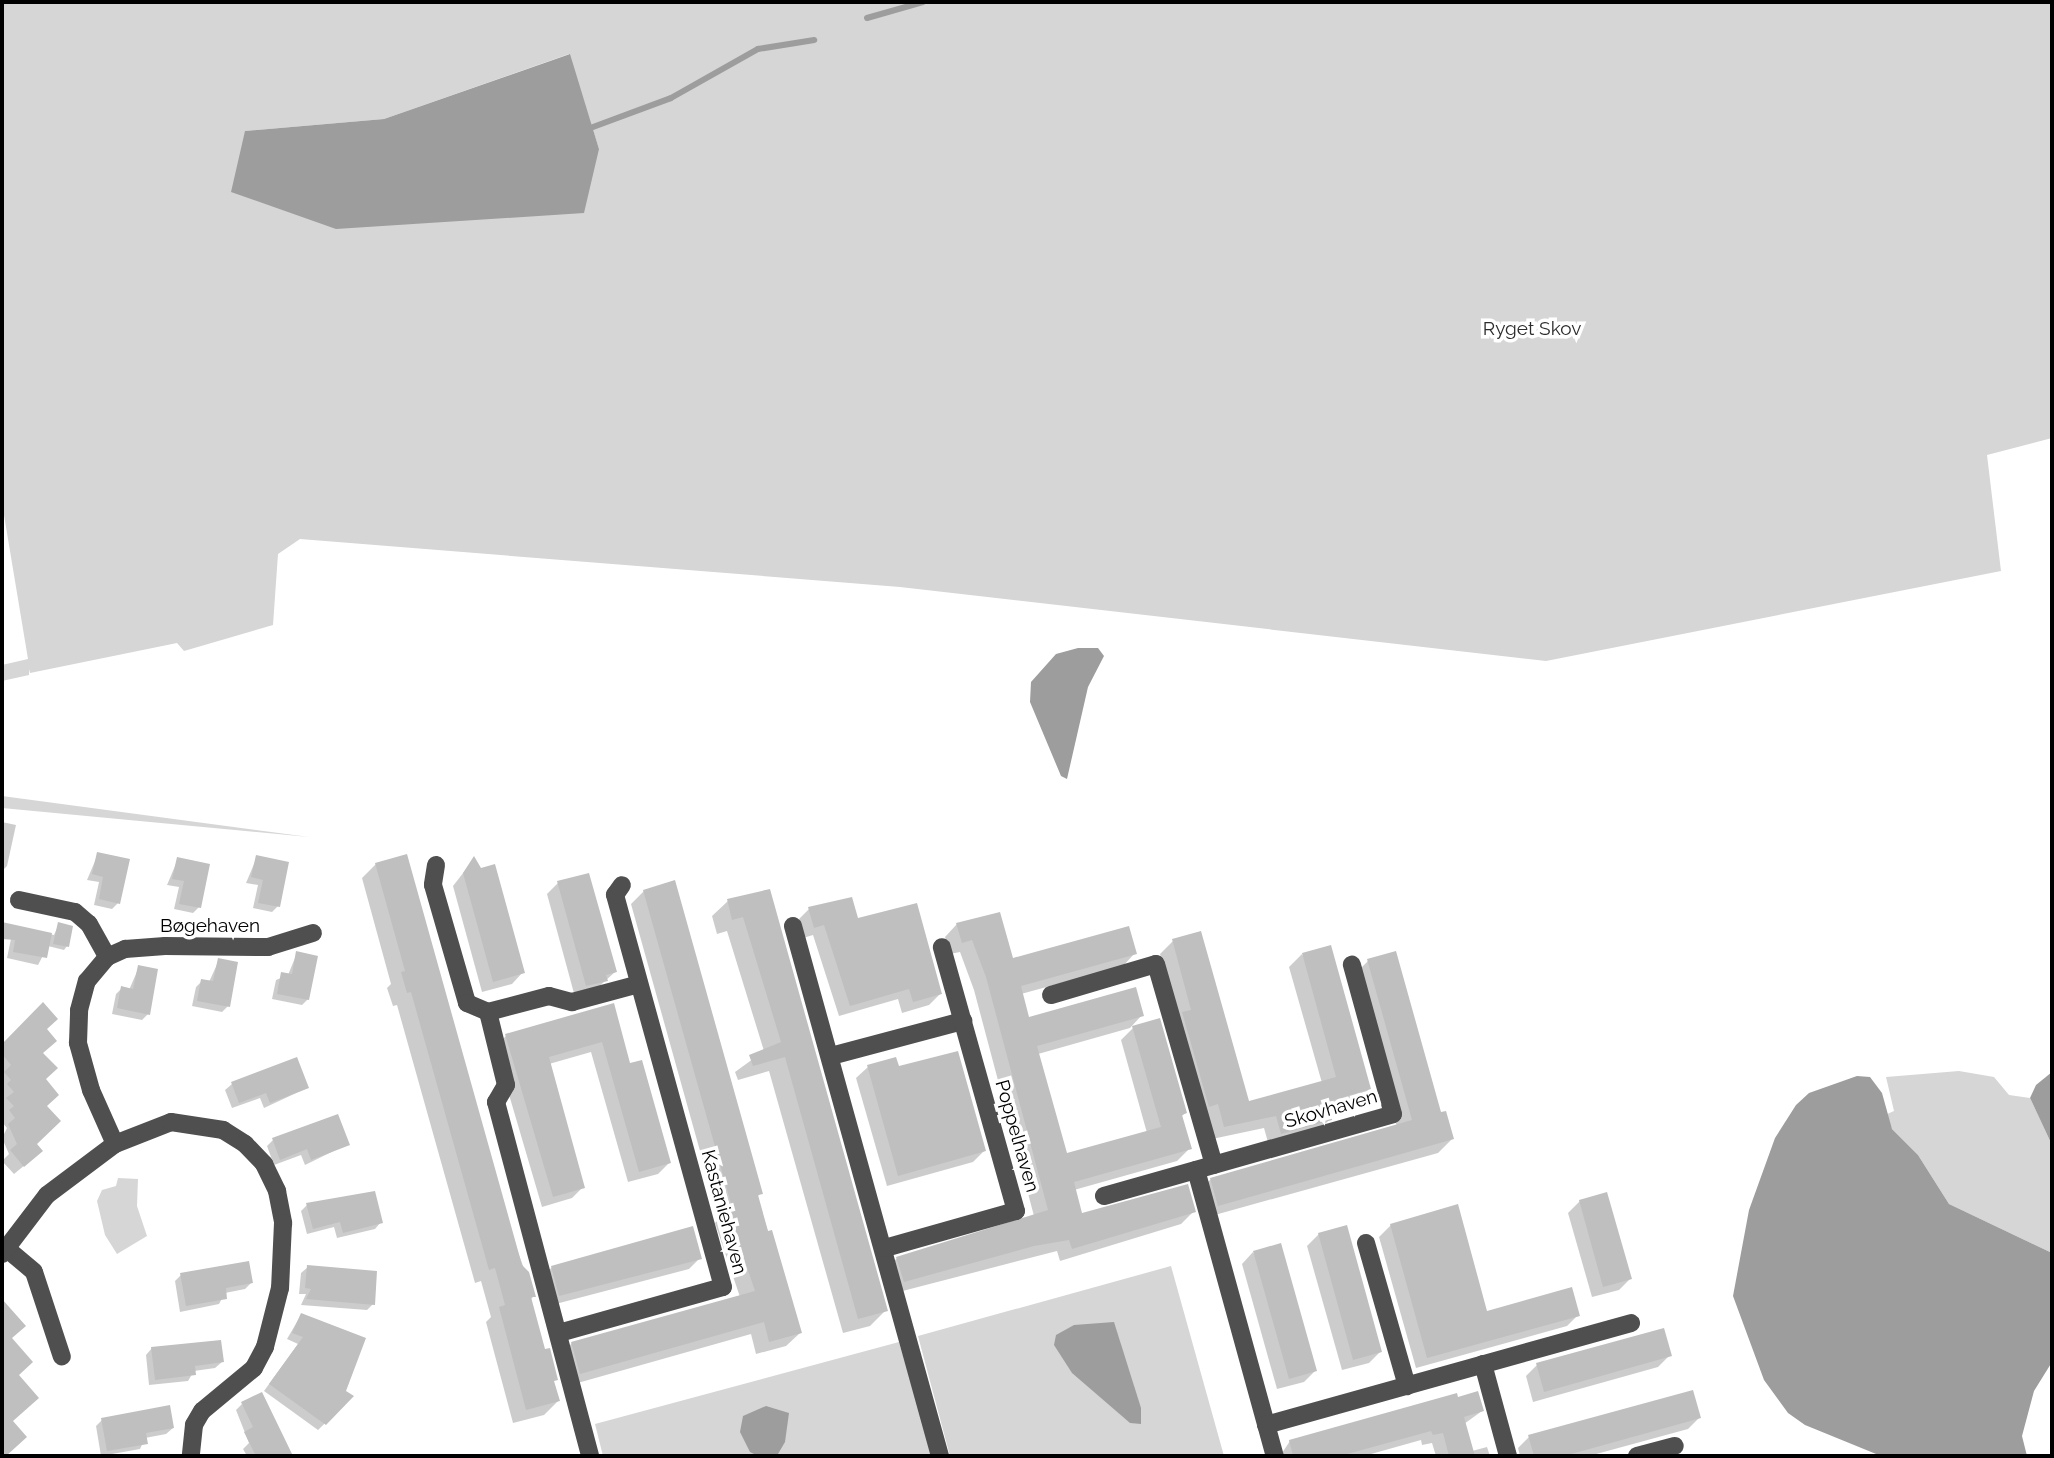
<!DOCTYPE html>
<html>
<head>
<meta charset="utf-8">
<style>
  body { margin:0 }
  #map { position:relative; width:2054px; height:1458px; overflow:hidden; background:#fff; font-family:Raleway,sans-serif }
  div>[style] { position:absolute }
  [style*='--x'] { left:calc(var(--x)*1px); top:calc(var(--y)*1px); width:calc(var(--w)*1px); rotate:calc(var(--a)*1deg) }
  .green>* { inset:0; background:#d6d6d6 }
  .water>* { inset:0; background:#9d9d9d }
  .shadow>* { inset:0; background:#0003 }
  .stream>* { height:6px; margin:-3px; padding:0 3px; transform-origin:3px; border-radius:3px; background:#9d9d9d }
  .building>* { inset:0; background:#bfbfbf }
  .minor>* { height:18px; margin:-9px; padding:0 9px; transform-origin:9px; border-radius:9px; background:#4f4f4f }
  span { translate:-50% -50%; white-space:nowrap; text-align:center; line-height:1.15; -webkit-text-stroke:7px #fff; paint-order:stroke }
  .park-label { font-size:19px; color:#2d2d2d }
  .street-label { font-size:19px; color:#000 }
  .frame { position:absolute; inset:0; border:4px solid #000; pointer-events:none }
</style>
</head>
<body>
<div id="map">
  <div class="green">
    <i style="clip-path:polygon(evenodd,2px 2px,2052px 2px,2052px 438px,1987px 455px,2001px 571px,1546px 661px,900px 587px,300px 539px,278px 554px,273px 625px,184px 651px,177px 643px,30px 673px,29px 669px,29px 675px,2px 681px,2px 665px,28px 659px,2px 503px,2px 2px,569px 54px,599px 149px,245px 131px,384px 119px,569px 54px)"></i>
    <i style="clip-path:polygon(2px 796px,309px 837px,2px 808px)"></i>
    <i style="clip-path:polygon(1959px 1071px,1994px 1077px,2009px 1095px,2030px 1098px,2052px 1145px,2052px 1253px,1949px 1204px,1918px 1155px,1892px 1129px,1885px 1115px,1894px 1111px,1886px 1077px)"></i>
    <i style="clip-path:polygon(118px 1178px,138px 1179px,137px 1206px,147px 1236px,117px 1254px,105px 1235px,97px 1201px,102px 1190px,116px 1186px)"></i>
    <i style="clip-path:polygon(1171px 1266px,1224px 1456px,950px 1456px,918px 1336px)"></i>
    <i style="clip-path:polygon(899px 1342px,933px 1456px,603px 1456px,595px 1424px)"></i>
  </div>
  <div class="water">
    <i style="clip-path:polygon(570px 54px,599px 149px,584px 213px,336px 229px,231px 192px,245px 131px,384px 119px)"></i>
    <i style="clip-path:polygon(1078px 648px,1098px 648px,1104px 656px,1088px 687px,1067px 779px,1061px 776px,1030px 702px,1031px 682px,1056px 654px)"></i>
    <i style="clip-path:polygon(2052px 1072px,2052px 1145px,2030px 1098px,2036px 1085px)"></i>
    <i style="clip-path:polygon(1857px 1076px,1870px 1077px,1882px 1093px,1892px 1129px,1918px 1155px,1949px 1204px,2052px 1253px,2052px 1362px,2034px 1391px,2022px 1436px,2027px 1456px,1881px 1456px,1805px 1425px,1788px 1413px,1764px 1380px,1733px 1296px,1749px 1210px,1775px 1138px,1796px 1105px,1809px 1093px)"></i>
    <i style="clip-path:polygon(1114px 1322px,1141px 1408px,1141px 1424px,1130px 1423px,1072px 1373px,1054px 1345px,1056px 1335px,1074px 1325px)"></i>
    <i style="clip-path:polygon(766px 1406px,789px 1413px,785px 1442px,778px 1454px,758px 1456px,750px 1452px,740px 1432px,743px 1416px)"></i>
  </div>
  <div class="shadow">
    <i style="clip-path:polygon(2px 822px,16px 825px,7px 866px,2px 871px)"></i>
    <i style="clip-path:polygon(98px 854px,118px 903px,112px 909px,94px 905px,99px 882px,87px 880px)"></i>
    <i style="clip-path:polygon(257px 857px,278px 906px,272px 912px,253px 908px,258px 885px,246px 883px)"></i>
    <i style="clip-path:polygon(178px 859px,199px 907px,193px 913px,174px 909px,179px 887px,167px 885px)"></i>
    <i style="clip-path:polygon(474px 859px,523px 972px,512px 984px,482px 992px,453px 886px)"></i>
    <i style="clip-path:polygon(376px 864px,534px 1296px,530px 1300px,558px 1401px,544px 1415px,513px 1423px,486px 1322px,491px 1317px,481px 1281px,475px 1283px,397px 1005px,393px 1006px,387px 988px,391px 984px,362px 878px)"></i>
    <i style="clip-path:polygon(558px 883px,615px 972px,594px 991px,575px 997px,547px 894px)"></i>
    <i style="clip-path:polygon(644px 891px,761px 1193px,757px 1197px,800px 1333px,786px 1346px,756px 1354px,751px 1334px,567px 1386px,559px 1357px,572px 1343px,740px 1297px,715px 1223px,719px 1219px,631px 904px)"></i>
    <i style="clip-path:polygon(769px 891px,886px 1310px,870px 1326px,843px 1333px,769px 1071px,738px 1080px,735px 1072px,764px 1051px,727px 931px,717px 934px,712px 916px,728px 901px)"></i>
    <i style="clip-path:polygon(809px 909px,856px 920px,941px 993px,929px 1005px,902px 1013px,898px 999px,839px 1016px,813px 935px,803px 938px,798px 920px)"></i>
    <i style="clip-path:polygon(59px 924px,67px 946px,64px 950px,48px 946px,38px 965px,7px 958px,12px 934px,19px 927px,54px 935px)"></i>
    <i style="clip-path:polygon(957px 924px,1011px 960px,1135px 953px,1123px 966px,1021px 994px,1028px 1019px,1142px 1015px,1130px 1028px,1038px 1054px,1066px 1155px,1147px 1133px,1121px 1040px,1133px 1028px,1185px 1113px,1181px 1117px,1190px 1148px,1177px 1161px,1074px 1190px,1081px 1215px,1194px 1211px,1181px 1224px,1060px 1261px,1057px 1251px,891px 1294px,885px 1271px,897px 1258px,1034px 1216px,974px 990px,960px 952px,950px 954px,945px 937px)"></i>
    <i style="clip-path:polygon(1173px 941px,1247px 1104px,1322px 1083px,1289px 967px,1302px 954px,1369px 1089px,1356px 1102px,1329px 1109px,1330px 1119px,1317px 1132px,1269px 1146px,1264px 1128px,1212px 1139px,1160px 954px)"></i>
    <i style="clip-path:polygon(297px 953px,308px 999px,302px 1005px,272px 999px,276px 980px,288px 975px)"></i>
    <i style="clip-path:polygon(219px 960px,228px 1006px,222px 1012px,192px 1006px,196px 987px,202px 981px,209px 982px)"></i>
    <i style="clip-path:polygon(1368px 961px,1452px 1139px,1438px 1153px,1204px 1218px,1197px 1193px,1211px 1179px,1397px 1127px,1354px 975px)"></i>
    <i style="clip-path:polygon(139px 967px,148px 1014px,142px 1020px,112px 1014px,116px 994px,122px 988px,129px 990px)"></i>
    <i style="clip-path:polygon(593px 1010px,629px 1065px,669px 1163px,658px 1174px,628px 1182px,591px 1052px,549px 1064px,583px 1187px,572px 1198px,542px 1207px,495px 1047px,506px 1036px)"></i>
    <i style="clip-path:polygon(26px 1025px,45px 1029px,42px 1053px,45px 1106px,31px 1160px,14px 1174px,2px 1161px,9px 1154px,2px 1138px,7px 1128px,2px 1122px,2px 1047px)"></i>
    <i style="clip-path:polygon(868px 1067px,897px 1068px,984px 1151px,973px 1162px,887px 1186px,856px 1078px)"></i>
    <i style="clip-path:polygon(232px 1084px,307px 1088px,264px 1108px,260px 1098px,232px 1108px,225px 1090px)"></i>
    <i style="clip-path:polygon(273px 1140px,348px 1144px,305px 1165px,301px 1155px,274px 1165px,267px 1146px)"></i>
    <i style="clip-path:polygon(1580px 1201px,1630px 1279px,1619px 1290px,1592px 1297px,1568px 1213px)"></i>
    <i style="clip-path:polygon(307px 1205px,381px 1222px,375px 1229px,337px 1238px,334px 1227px,307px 1234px,301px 1211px)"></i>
    <i style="clip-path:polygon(1391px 1225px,1486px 1313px,1578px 1315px,1567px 1326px,1416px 1368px,1379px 1237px)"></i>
    <i style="clip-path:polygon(1319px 1234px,1380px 1352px,1369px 1363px,1342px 1370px,1307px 1246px)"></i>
    <i style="clip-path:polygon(1253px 1252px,1315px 1371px,1304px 1382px,1277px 1389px,1242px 1264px)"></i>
    <i style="clip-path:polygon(700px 1258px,689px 1269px,548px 1306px,541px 1279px,552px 1267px)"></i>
    <i style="clip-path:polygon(308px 1267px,373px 1304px,367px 1310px,301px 1305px,306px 1294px,299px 1294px,301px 1273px)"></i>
    <i style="clip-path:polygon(181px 1275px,251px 1283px,245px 1289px,225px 1293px,219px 1304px,180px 1312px,175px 1281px)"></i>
    <i style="clip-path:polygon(2px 1301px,24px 1326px,10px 1339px,17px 1375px,11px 1422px,25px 1437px,4px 1456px)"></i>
    <i style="clip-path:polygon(301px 1315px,344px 1391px,352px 1397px,318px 1430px,264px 1391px,298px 1344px,287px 1339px)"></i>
    <i style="clip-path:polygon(152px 1348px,222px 1362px,215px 1368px,194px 1371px,188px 1381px,149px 1385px,146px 1355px)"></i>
    <i style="clip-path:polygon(1670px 1355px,1658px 1367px,1533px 1402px,1526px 1376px,1537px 1365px)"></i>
    <i style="clip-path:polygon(1457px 1399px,1482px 1411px,1464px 1424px,1472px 1451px,1487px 1447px,1490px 1456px,1436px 1456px,1432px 1443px,1422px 1445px,1421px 1440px,1364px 1456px,1280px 1456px,1290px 1441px)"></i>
    <i style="clip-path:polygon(242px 1404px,290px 1455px,289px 1456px,247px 1456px,243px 1449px,249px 1443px,236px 1410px)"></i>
    <i style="clip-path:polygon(1699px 1418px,1688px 1429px,1589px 1456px,1520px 1456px,1518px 1448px,1529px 1437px)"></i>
    <i style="clip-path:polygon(102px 1420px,173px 1428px,166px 1434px,145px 1438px,140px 1449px,101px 1456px,96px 1426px)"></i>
  </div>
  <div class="stream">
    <i style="--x:867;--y:18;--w:58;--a:-15.9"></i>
    <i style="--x:593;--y:127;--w:83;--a:-20.4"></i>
    <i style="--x:671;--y:98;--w:100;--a:-29.4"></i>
    <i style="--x:758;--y:49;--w:57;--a:-9.1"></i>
  </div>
  <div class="building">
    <i style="clip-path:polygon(97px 852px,130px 859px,120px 904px,99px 899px,103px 877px,92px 874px)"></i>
    <i style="clip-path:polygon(407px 854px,522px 1265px,529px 1272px,536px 1297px,531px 1297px,545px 1349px,550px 1348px,558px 1380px,554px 1381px,560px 1401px,526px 1410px,499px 1307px,505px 1305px,495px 1268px,489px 1270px,411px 992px,407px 993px,401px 972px,405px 971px,375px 863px)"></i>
    <i style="clip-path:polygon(256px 855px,289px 862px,280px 907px,258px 903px,263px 880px,251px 877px)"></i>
    <i style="clip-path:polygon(474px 856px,481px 868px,495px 864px,525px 973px,493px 982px,463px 873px)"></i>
    <i style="clip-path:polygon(177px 857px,210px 864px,201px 908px,179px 904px,184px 881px,172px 879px)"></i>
    <i style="clip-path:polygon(589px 873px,617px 972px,606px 975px,608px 981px,586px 986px,557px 881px)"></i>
    <i style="clip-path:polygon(675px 880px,763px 1194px,758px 1195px,768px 1231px,772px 1230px,802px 1333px,769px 1342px,764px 1322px,580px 1374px,571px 1342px,755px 1291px,727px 1208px,732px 1207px,643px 890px)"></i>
    <i style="clip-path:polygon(770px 889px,888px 1311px,858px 1319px,785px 1057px,753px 1066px,749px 1055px,781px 1042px,743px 917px,732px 920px,727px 899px)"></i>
    <i style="clip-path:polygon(852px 897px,858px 918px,917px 903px,942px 994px,913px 1002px,909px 989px,850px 1006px,824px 925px,814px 928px,808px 907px)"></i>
    <i style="clip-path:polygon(1000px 912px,1013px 958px,1129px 926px,1137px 954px,1021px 986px,1029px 1017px,1136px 987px,1144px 1016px,1037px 1046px,1067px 1153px,1161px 1127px,1132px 1026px,1160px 1018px,1187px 1113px,1182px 1115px,1192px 1149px,1074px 1182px,1082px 1213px,1188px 1184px,1196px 1212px,1072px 1249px,1069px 1240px,1034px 1246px,904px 1282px,896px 1257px,1048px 1210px,986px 977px,972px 940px,962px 943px,956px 923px)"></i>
    <i style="clip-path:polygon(2px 922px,52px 933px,47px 958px,13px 952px,15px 940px,2px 939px)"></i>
    <i style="clip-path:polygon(58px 922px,73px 926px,69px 947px,53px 944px)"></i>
    <i style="clip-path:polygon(1201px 931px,1249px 1101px,1336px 1077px,1302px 953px,1331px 945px,1371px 1089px,1331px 1101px,1332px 1120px,1281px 1134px,1276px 1116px,1224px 1127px,1218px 1104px,1209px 1107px,1182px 1012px,1191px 1010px,1172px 939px)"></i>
    <i style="clip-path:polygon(296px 951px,318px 956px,309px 1000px,277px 994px,281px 972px,292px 974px)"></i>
    <i style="clip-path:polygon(1396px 951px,1441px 1112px,1446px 1111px,1454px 1139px,1218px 1206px,1210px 1178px,1412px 1120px,1367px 959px)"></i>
    <i style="clip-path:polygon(218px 958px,238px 962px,230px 1007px,197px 1001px,201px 979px,213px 981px)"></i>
    <i style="clip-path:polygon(138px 965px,158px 969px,150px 1015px,117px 1008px,121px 986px,133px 989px)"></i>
    <i style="clip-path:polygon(43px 1002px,58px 1019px,47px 1029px,57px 1041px,43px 1053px,58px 1068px,46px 1079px,59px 1095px,47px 1106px,61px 1121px,37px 1144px,43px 1151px,24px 1167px,10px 1150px,17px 1144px,8px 1124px,15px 1118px,9px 1110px,14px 1106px,6px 1098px,14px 1092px,7px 1084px,11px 1080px,4px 1072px,11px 1065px,2px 1054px,2px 1044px)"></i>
    <i style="clip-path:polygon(614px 1003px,630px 1063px,642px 1060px,671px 1163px,639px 1172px,602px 1042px,549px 1057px,585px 1188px,553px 1197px,505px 1034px)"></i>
    <i style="clip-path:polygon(958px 1051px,986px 1151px,898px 1176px,867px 1065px,896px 1057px,899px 1066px)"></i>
    <i style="clip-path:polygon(297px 1057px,309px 1088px,270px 1103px,266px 1093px,239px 1103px,231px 1082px)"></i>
    <i style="clip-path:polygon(338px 1114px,350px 1145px,311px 1160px,307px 1149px,280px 1160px,272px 1138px)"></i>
    <i style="clip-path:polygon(375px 1191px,383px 1223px,343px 1233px,340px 1222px,313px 1229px,306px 1203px)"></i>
    <i style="clip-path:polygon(1607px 1192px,1632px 1279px,1603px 1287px,1579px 1200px)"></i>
    <i style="clip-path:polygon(1458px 1204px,1487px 1311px,1572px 1287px,1580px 1316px,1427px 1358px,1390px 1224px)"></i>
    <i style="clip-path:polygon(1347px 1225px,1382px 1352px,1353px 1360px,1318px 1233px)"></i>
    <i style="clip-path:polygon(693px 1226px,702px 1259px,559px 1296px,551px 1266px)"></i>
    <i style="clip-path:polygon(1281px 1243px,1317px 1371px,1289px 1379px,1253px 1251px)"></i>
    <i style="clip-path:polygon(249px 1261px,253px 1283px,226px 1288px,227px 1299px,186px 1306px,180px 1273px)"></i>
    <i style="clip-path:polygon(307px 1265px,377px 1271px,375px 1305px,306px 1299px,311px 1289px,305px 1288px)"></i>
    <i style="clip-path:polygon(2px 1299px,26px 1326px,12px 1338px,33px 1362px,19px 1375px,39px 1398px,13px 1421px,27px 1437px,6px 1456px,2px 1456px)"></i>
    <i style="clip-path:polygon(301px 1313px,366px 1338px,346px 1391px,354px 1396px,326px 1425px,269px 1384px,303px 1337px,292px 1333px)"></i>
    <i style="clip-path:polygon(1664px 1328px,1672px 1356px,1544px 1392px,1536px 1363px)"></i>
    <i style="clip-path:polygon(221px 1340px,224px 1362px,195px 1366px,196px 1375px,155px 1380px,151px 1347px)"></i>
    <i style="clip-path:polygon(1693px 1390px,1701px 1418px,1564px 1456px,1534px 1456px,1528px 1435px)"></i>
    <i style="clip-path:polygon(1478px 1391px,1484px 1411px,1464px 1417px,1475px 1456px,1449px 1456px,1443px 1433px,1433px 1435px,1431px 1431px,1340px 1456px,1293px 1456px,1289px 1440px,1457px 1393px,1458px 1397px)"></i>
    <i style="clip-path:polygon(262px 1392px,293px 1456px,256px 1456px,244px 1432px,253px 1427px,241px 1402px)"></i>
    <i style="clip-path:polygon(170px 1405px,174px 1428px,146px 1433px,148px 1444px,107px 1451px,101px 1418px)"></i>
  </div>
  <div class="minor">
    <i style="--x:436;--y:865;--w:20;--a:99"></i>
    <i style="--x:433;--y:885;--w:123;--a:73.9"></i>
    <i style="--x:467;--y:1003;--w:23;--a:23"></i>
    <i style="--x:488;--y:1012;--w:75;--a:76.1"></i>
    <i style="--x:506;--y:1085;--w:20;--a:120"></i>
    <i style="--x:496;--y:1102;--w:366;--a:75.1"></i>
    <i style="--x:19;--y:900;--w:57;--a:12.1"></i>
    <i style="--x:75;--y:912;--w:18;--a:41"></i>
    <i style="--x:89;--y:924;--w:38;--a:61"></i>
    <i style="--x:793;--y:926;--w:550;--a:74.5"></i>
    <i style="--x:1051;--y:995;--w:109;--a:-16.4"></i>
    <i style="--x:1156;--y:964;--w:209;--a:73.9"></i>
    <i style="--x:488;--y:1012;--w:63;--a:-14.7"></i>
    <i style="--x:549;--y:996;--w:24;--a:15"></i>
    <i style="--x:572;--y:1002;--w:69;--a:-15"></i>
    <i style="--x:831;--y:1056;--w:137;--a:-14.9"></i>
    <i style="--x:115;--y:1144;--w:59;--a:-114"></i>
    <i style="--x:91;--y:1090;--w:49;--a:-105.5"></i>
    <i style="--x:78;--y:1043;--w:33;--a:-88"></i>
    <i style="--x:79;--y:1010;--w:30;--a:-75"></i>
    <i style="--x:87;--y:981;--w:31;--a:-50"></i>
    <i style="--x:107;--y:957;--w:20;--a:-24"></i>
    <i style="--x:125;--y:949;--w:40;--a:-4.3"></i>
    <i style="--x:165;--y:946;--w:103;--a:0.6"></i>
    <i style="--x:268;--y:947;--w:47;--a:-17.3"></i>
    <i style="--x:1196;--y:1170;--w:297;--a:74.6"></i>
    <i style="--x:1104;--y:1196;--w:300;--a:-15.8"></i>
    <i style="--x:1393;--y:1114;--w:155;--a:-105.4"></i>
    <i style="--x:1366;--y:1243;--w:149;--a:74"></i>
    <i style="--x:885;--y:1248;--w:136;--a:-15.8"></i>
    <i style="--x:1016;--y:1211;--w:274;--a:-105.7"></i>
    <i style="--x:7;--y:1249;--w:35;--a:40"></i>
    <i style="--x:34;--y:1272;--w:89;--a:71.8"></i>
    <i style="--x:2;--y:1254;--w:74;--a:-52.7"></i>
    <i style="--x:47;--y:1195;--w:85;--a:-36.9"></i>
    <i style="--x:115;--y:1144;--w:60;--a:-21.4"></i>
    <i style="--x:171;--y:1122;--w:53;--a:8.7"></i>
    <i style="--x:223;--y:1130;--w:26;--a:32"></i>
    <i style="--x:245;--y:1144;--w:28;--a:46"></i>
    <i style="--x:264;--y:1164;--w:30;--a:64"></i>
    <i style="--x:277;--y:1191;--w:33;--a:79"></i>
    <i style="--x:283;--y:1223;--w:65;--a:92.6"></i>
    <i style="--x:280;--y:1288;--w:61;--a:104.3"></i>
    <i style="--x:265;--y:1347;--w:24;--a:118"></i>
    <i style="--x:254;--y:1368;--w:67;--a:140.4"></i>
    <i style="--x:202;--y:1411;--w:16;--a:120"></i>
    <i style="--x:194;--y:1425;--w:31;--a:96"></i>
    <i style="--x:559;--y:1333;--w:170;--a:-15.7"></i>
    <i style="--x:723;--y:1287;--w:407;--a:-105.4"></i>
    <i style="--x:615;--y:895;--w:12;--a:-55"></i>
    <i style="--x:1483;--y:1364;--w:95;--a:74.8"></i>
    <i style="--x:1266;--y:1425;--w:379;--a:-15.6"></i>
    <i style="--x:1637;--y:1456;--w:39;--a:-15"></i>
  </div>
  <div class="park-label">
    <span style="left:1532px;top:329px">Ryget Skov</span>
  </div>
  <div class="street-label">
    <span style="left:210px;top:926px">Bøgehaven</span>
    <span style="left:1331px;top:1109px;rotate:-16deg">Skovhaven</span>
    <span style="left:1017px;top:1136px;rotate:74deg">Poppelhaven</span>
    <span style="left:724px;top:1212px;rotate:75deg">Kastaniehaven</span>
  </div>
  <div class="frame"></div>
</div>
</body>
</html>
